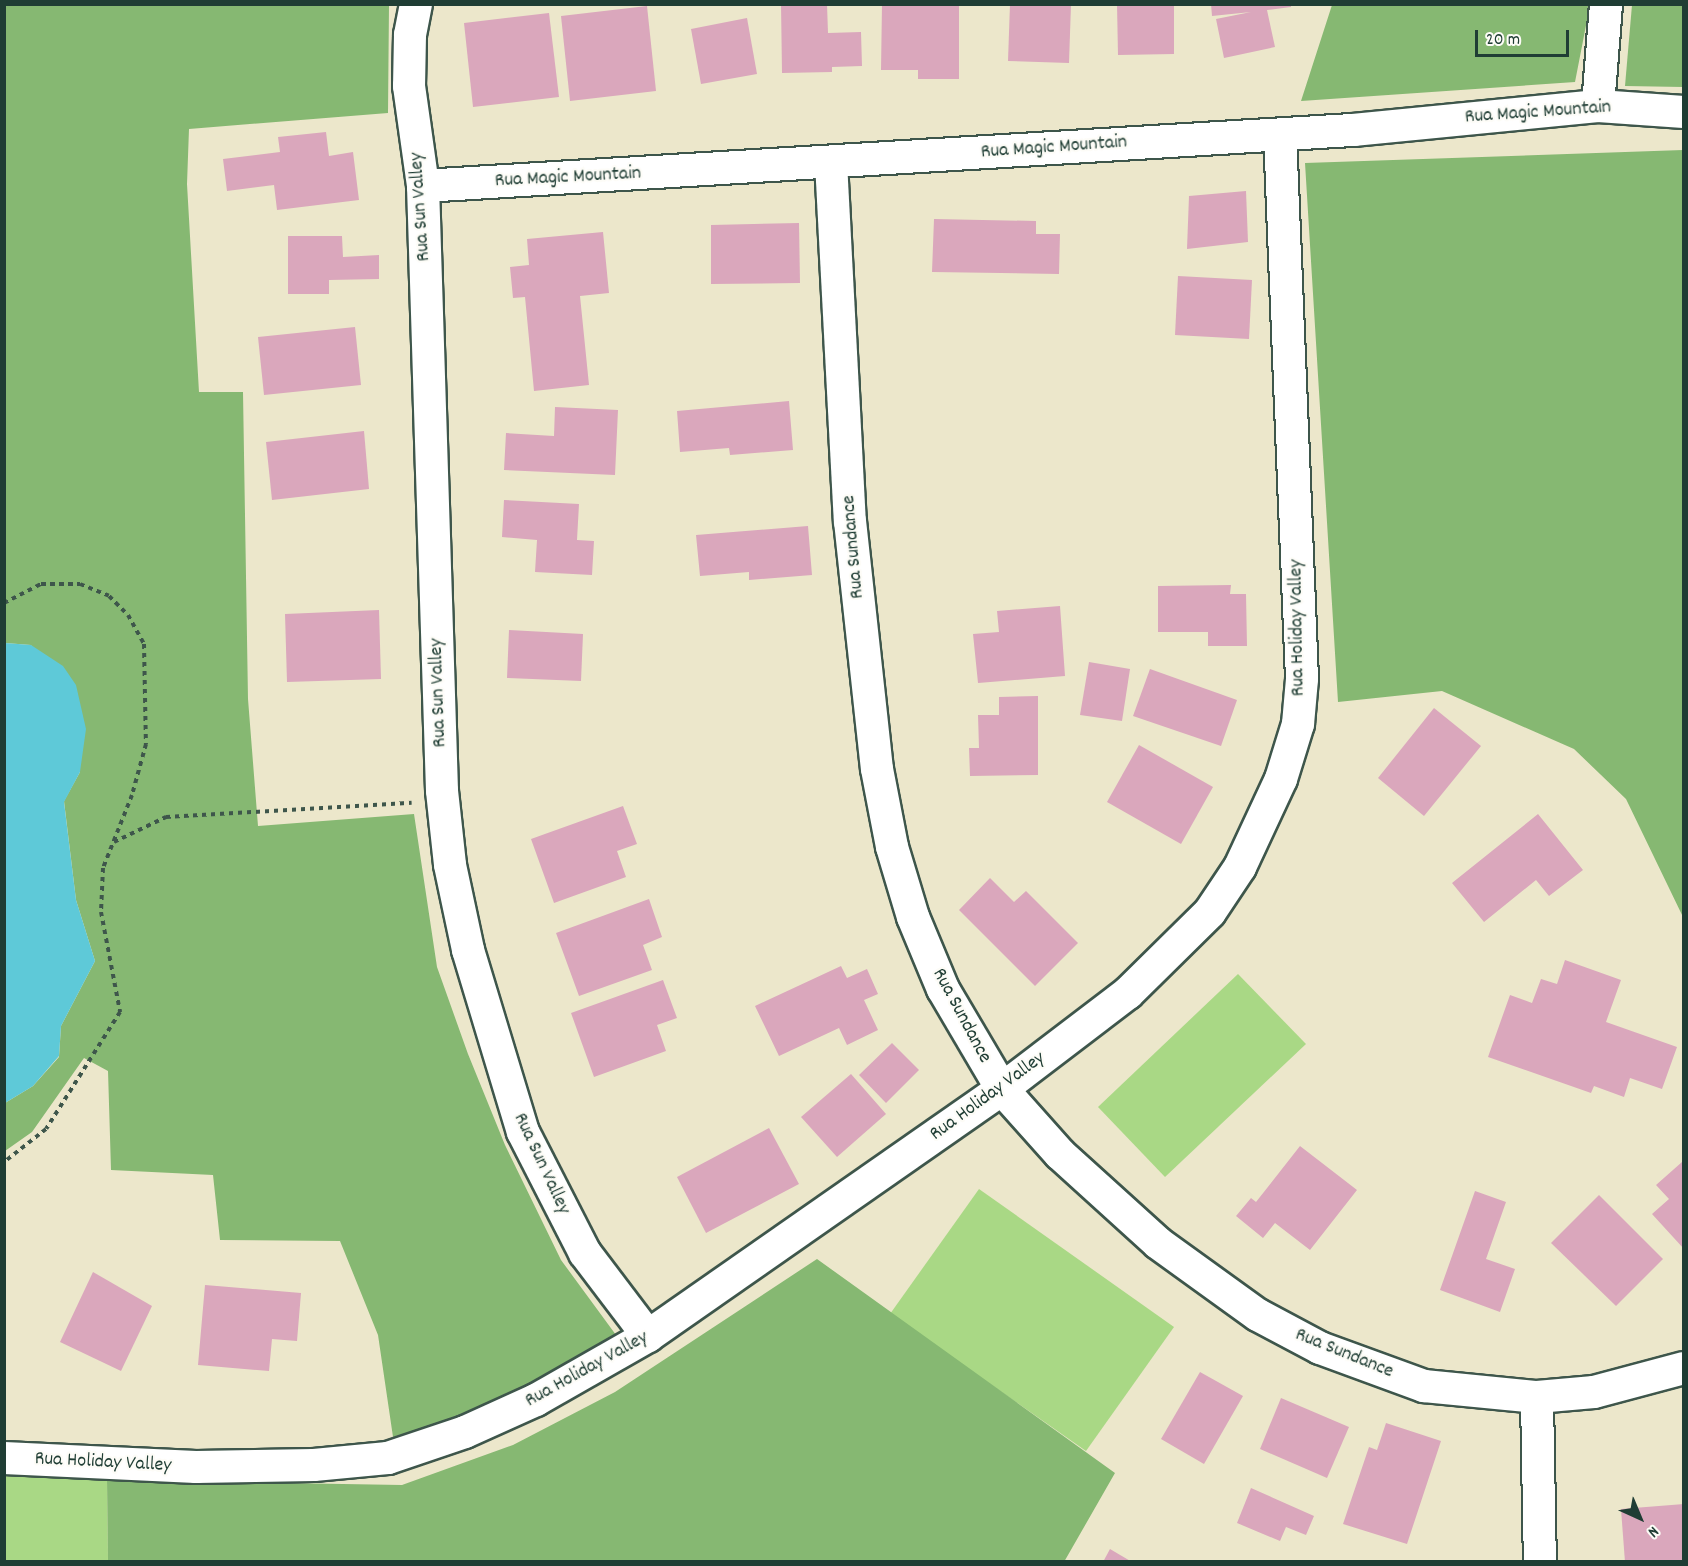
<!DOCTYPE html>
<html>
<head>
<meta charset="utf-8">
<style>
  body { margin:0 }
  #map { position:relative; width:1688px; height:1566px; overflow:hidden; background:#ece7cb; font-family:Dekko,sans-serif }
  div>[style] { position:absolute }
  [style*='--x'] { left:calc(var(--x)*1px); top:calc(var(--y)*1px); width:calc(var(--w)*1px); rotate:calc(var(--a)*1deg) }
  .green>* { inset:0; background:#a9d885 }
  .forest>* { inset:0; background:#86b872 }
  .water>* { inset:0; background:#5ec9d8 }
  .building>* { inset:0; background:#daa7bc }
  .path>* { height:4px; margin-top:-2px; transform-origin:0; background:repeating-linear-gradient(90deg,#3e564b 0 4.5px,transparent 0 9px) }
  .roads { filter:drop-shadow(2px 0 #3e564b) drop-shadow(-2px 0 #3e564b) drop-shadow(0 2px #3e564b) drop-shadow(0 -2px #3e564b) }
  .street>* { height:32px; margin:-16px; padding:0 16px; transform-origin:16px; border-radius:16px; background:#fff }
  span { translate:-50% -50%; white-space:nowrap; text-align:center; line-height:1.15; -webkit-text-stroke:4.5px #fdfcf7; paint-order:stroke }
  .street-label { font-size:20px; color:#1f3d34 }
  .frame { position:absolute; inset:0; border:6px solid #1f3d34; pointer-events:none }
  .north { position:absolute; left:1610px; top:1488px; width:60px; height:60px; -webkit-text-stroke:4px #fdfcf7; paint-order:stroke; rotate:136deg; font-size:16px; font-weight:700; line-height:24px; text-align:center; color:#1f3d34 }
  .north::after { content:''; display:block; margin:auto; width:21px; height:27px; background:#1f3d34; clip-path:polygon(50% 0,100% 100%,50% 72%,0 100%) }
  .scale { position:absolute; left:1475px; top:30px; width:94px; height:27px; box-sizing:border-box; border:3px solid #1f3d34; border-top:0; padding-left:8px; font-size:18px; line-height:21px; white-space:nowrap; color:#1f3d34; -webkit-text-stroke:4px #fdfcf7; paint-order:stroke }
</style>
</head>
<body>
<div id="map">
  <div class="green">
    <i style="clip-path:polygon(1238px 974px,1306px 1044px,1165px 1177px,1098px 1107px)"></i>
    <i style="clip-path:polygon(979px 1189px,1174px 1327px,1086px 1451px,890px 1314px)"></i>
    <i style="clip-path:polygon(5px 1475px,107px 1480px,108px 1561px,5px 1561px)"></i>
  </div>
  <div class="forest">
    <i style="clip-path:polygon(5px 5px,389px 5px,388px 113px,189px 129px,187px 184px,199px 392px,243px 392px,248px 699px,258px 826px,414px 814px,437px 967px,468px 1054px,505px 1145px,561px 1260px,616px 1335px,555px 1373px,479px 1410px,393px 1437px,378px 1335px,340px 1241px,220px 1240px,213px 1175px,111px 1170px,108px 1071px,84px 1058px,32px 1132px,5px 1151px,5px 1103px,33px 1086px,59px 1057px,61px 1026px,95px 961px,76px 900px,64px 801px,80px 772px,31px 645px,5px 643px)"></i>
    <i style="clip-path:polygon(1332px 5px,1332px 4px,1590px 5px,1575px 82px,1301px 101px)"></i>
    <i style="clip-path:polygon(1632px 5px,1683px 5px,1683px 87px,1625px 86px)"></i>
    <i style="clip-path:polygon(1683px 150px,1684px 150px,1683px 917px,1626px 799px,1574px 749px,1442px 691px,1338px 702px,1305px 163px)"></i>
    <i style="clip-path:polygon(817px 1259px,1115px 1473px,1064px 1562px,108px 1561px,107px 1480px,402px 1485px,513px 1445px,615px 1392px)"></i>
  </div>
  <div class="water">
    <i style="clip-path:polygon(5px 643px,31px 645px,63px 666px,76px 685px,86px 729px,80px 772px,64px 802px,76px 900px,95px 961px,61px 1026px,59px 1056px,33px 1086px,5px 1103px)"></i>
  </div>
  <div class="building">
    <i style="clip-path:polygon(781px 4px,827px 4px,828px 33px,861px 32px,862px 66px,832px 67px,832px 72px,782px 73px)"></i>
    <i style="clip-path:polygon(882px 4px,959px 4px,959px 79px,918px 79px,918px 70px,881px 70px)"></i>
    <i style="clip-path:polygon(1010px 4px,1071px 4px,1069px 63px,1008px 61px)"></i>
    <i style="clip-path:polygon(1117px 4px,1174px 4px,1174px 54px,1118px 55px)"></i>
    <i style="clip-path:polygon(1211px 4px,1291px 4px,1291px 7px,1267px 10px,1275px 47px,1224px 58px,1216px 19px,1251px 12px,1212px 16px)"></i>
    <i style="clip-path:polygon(647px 6px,656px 91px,570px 101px,561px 16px)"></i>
    <i style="clip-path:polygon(549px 13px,559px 97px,473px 107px,464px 23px)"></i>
    <i style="clip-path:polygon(747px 18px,757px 74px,701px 84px,691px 29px)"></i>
    <i style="clip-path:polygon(326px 132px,329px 156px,353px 152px,359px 200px,277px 210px,274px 185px,227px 191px,223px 159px,280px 152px,278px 137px)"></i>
    <i style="clip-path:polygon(1246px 191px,1248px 242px,1187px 249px,1189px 196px)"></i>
    <i style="clip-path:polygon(934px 219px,1036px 221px,1036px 234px,1060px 234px,1059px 274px,932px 272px)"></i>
    <i style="clip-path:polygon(799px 223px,800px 283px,711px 284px,711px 225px)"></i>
    <i style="clip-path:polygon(603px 232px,609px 293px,580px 296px,589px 385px,534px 391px,525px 297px,513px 298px,510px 267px,529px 265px,527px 239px)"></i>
    <i style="clip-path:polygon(288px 236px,342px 236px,343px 257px,379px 255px,379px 279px,329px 280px,329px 294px,288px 294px)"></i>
    <i style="clip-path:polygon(1178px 276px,1252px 280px,1249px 339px,1175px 335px)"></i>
    <i style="clip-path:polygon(355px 327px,361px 385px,264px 395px,258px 337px)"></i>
    <i style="clip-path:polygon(789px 401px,793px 450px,730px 455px,729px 448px,680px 452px,677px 411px)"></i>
    <i style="clip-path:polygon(555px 407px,618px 410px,615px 475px,504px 470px,506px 433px,554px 436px)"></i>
    <i style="clip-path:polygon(364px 431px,369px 489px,272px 500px,266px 442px)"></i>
    <i style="clip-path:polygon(504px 500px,579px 504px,577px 540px,594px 541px,592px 575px,535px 572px,537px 540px,502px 537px)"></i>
    <i style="clip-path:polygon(808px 526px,812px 575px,749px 580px,749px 572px,700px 576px,696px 535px)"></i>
    <i style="clip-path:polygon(1231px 585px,1230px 594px,1246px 594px,1247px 646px,1208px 646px,1208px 632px,1158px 632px,1158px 586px)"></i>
    <i style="clip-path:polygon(1060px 606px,1065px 676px,978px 683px,973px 634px,999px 632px,997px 611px)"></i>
    <i style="clip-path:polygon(379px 610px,381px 679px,287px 682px,285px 614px)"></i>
    <i style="clip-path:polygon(509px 630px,583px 634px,581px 681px,507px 678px)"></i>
    <i style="clip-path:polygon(1089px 662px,1130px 669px,1122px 721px,1080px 715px)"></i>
    <i style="clip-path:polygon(1150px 669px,1237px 700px,1221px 746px,1133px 716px)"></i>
    <i style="clip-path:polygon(1038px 696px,1038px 775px,970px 776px,969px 748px,979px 748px,978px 715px,999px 715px,999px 697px)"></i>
    <i style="clip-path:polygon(1434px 708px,1481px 746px,1424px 816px,1378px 778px)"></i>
    <i style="clip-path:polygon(1139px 745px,1213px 787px,1181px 844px,1107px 802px)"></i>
    <i style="clip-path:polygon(623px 806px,637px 844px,617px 851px,626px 877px,554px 903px,531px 839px)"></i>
    <i style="clip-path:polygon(1538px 814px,1583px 870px,1549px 896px,1536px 880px,1484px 922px,1452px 883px)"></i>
    <i style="clip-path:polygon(990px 878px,1014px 902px,1026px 891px,1078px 943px,1035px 986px,959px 910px)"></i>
    <i style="clip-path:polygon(649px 899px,662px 937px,643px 945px,652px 970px,579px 996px,556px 933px)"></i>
    <i style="clip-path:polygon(1565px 960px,1621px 980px,1606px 1022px,1677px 1047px,1662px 1089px,1630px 1078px,1624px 1097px,1594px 1086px,1591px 1093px,1488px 1057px,1510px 995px,1532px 1003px,1541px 979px,1557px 984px)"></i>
    <i style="clip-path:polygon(841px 966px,847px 978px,867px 969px,878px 994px,864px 1000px,878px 1030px,847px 1045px,839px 1028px,779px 1056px,755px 1006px)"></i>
    <i style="clip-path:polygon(663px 980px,677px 1018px,657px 1025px,666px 1051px,594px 1077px,571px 1013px)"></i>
    <i style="clip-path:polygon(892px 1043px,919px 1070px,886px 1103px,859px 1075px)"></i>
    <i style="clip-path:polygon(851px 1074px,886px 1114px,837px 1157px,801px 1117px)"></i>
    <i style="clip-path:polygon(769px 1128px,799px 1184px,706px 1233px,677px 1177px)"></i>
    <i style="clip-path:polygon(1300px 1146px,1357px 1190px,1310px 1250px,1275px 1223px,1263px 1238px,1236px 1216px,1251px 1198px,1256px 1202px)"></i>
    <i style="clip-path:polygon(1682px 1162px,1684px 1163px,1684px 1249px,1652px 1214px,1669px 1199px,1656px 1185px)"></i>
    <i style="clip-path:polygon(1475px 1191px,1506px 1202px,1486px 1259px,1515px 1269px,1500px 1312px,1440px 1290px)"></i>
    <i style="clip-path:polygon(1599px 1195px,1663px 1259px,1616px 1306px,1551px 1243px)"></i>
    <i style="clip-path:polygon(93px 1272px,152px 1306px,121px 1371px,60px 1342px)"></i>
    <i style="clip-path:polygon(205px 1285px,301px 1293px,297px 1341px,272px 1339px,269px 1371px,198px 1365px)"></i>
    <i style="clip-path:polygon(1200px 1372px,1243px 1396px,1204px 1464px,1161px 1439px)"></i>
    <i style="clip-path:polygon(1281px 1398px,1349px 1427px,1327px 1478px,1260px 1449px)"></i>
    <i style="clip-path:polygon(1386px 1423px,1441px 1441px,1407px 1544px,1343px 1524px,1369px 1447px,1377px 1450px)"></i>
    <i style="clip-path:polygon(1251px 1488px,1314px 1516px,1306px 1535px,1286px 1527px,1280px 1541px,1237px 1523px)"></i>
    <i style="clip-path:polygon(1684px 1504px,1684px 1562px,1625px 1562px,1621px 1509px)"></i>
    <i style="clip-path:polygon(1110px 1549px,1132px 1562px,1103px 1562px)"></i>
  </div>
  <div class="path">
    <i style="--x:4;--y:603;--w:42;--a:-27.2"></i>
    <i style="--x:41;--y:584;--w:39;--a:0"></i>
    <i style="--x:80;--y:584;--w:31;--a:22"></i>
    <i style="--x:109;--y:596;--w:27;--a:45"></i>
    <i style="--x:128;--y:615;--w:33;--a:61"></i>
    <i style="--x:144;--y:644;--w:100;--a:88.9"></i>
    <i style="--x:146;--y:744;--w:53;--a:105.4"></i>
    <i style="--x:132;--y:795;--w:79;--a:111.7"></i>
    <i style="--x:103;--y:868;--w:44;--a:92.6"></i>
    <i style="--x:101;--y:912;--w:102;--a:79.2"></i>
    <i style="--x:120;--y:1012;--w:138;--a:122.3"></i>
    <i style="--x:46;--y:1129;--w:53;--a:141.8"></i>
    <i style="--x:114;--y:842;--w:58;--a:-25.7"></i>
    <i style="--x:166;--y:817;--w:246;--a:-3.3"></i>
  </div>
  <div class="roads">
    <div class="street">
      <i style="--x:416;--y:4;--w:32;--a:101"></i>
      <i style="--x:410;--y:35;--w:51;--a:91.1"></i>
      <i style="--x:409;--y:86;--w:101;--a:82"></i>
      <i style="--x:423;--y:186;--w:605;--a:88.2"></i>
      <i style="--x:442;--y:791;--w:74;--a:83.8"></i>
      <i style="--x:450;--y:865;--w:87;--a:78"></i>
      <i style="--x:468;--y:950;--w:190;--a:73.2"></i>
      <i style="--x:523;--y:1132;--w:136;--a:62.9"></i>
      <i style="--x:585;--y:1253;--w:104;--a:52.8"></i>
      <i style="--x:1598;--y:106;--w:102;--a:-85.5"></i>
      <i style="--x:831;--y:162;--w:360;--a:87"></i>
      <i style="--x:850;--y:521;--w:249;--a:83.8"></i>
      <i style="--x:877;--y:769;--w:79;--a:79.1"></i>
      <i style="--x:892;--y:847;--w:73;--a:73.3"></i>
      <i style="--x:913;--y:917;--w:78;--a:67.4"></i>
      <i style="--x:943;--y:989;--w:116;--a:59.5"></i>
      <i style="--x:1002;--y:1089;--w:87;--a:48.3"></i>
      <i style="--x:1060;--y:1154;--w:132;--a:42.2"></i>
      <i style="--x:1158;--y:1243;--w:123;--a:35.8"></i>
      <i style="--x:1258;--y:1315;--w:70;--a:28"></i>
      <i style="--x:1320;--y:1348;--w:111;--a:20.1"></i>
      <i style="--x:1424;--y:1386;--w:114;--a:5.6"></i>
      <i style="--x:1537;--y:1397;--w:57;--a:-5"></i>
      <i style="--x:1594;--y:1392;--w:93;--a:-14.9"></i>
      <i style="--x:423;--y:186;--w:932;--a:-3.45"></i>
      <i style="--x:1353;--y:130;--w:246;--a:-5.6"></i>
      <i style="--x:1598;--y:106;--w:86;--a:4"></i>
      <i style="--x:1537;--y:1397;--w:165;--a:89"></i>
      <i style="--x:4;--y:1458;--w:192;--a:2.7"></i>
      <i style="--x:196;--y:1467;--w:118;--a:-1"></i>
      <i style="--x:314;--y:1465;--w:74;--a:-5.4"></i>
      <i style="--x:388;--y:1458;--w:81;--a:-18.7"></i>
      <i style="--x:465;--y:1432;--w:78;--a:-24.3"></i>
      <i style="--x:536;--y:1400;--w:129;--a:-29.7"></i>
      <i style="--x:648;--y:1336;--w:432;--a:-34.9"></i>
      <i style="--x:1002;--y:1089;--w:158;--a:-37.3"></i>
      <i style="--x:1128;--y:993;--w:115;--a:-44.6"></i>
      <i style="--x:1210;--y:912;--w:54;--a:-56.3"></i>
      <i style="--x:1240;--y:867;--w:97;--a:-65"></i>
      <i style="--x:1281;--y:779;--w:58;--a:-72.8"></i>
      <i style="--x:1298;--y:724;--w:45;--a:-84.9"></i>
      <i style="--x:1302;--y:679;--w:545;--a:-92.31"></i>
    </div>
  </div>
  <div class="street-label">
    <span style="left:1538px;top:113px;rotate:-4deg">Rua Magic Mountain</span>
    <span style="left:1054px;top:148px;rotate:-4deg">Rua Magic Mountain</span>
    <span style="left:568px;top:178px;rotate:-3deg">Rua Magic Mountain</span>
    <span style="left:421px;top:207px;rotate:-94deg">Rua Sun Valley</span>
    <span style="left:854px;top:547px;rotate:-95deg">Rua Sundance</span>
    <span style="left:1298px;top:628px;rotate:-91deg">Rua Holiday Valley</span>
    <span style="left:439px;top:693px;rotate:-92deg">Rua Sun Valley</span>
    <span style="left:961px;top:1016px;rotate:62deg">Rua Sundance</span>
    <span style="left:988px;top:1097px;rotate:-36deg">Rua Holiday Valley</span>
    <span style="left:541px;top:1164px;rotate:65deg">Rua Sun Valley</span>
    <span style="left:1344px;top:1354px;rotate:22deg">Rua Sundance</span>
    <span style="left:587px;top:1370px;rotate:-29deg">Rua Holiday Valley</span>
    <span style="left:103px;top:1463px;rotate:3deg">Rua Holiday Valley</span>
  </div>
  <div class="frame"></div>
  <div class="north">N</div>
  <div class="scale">20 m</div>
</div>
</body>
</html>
